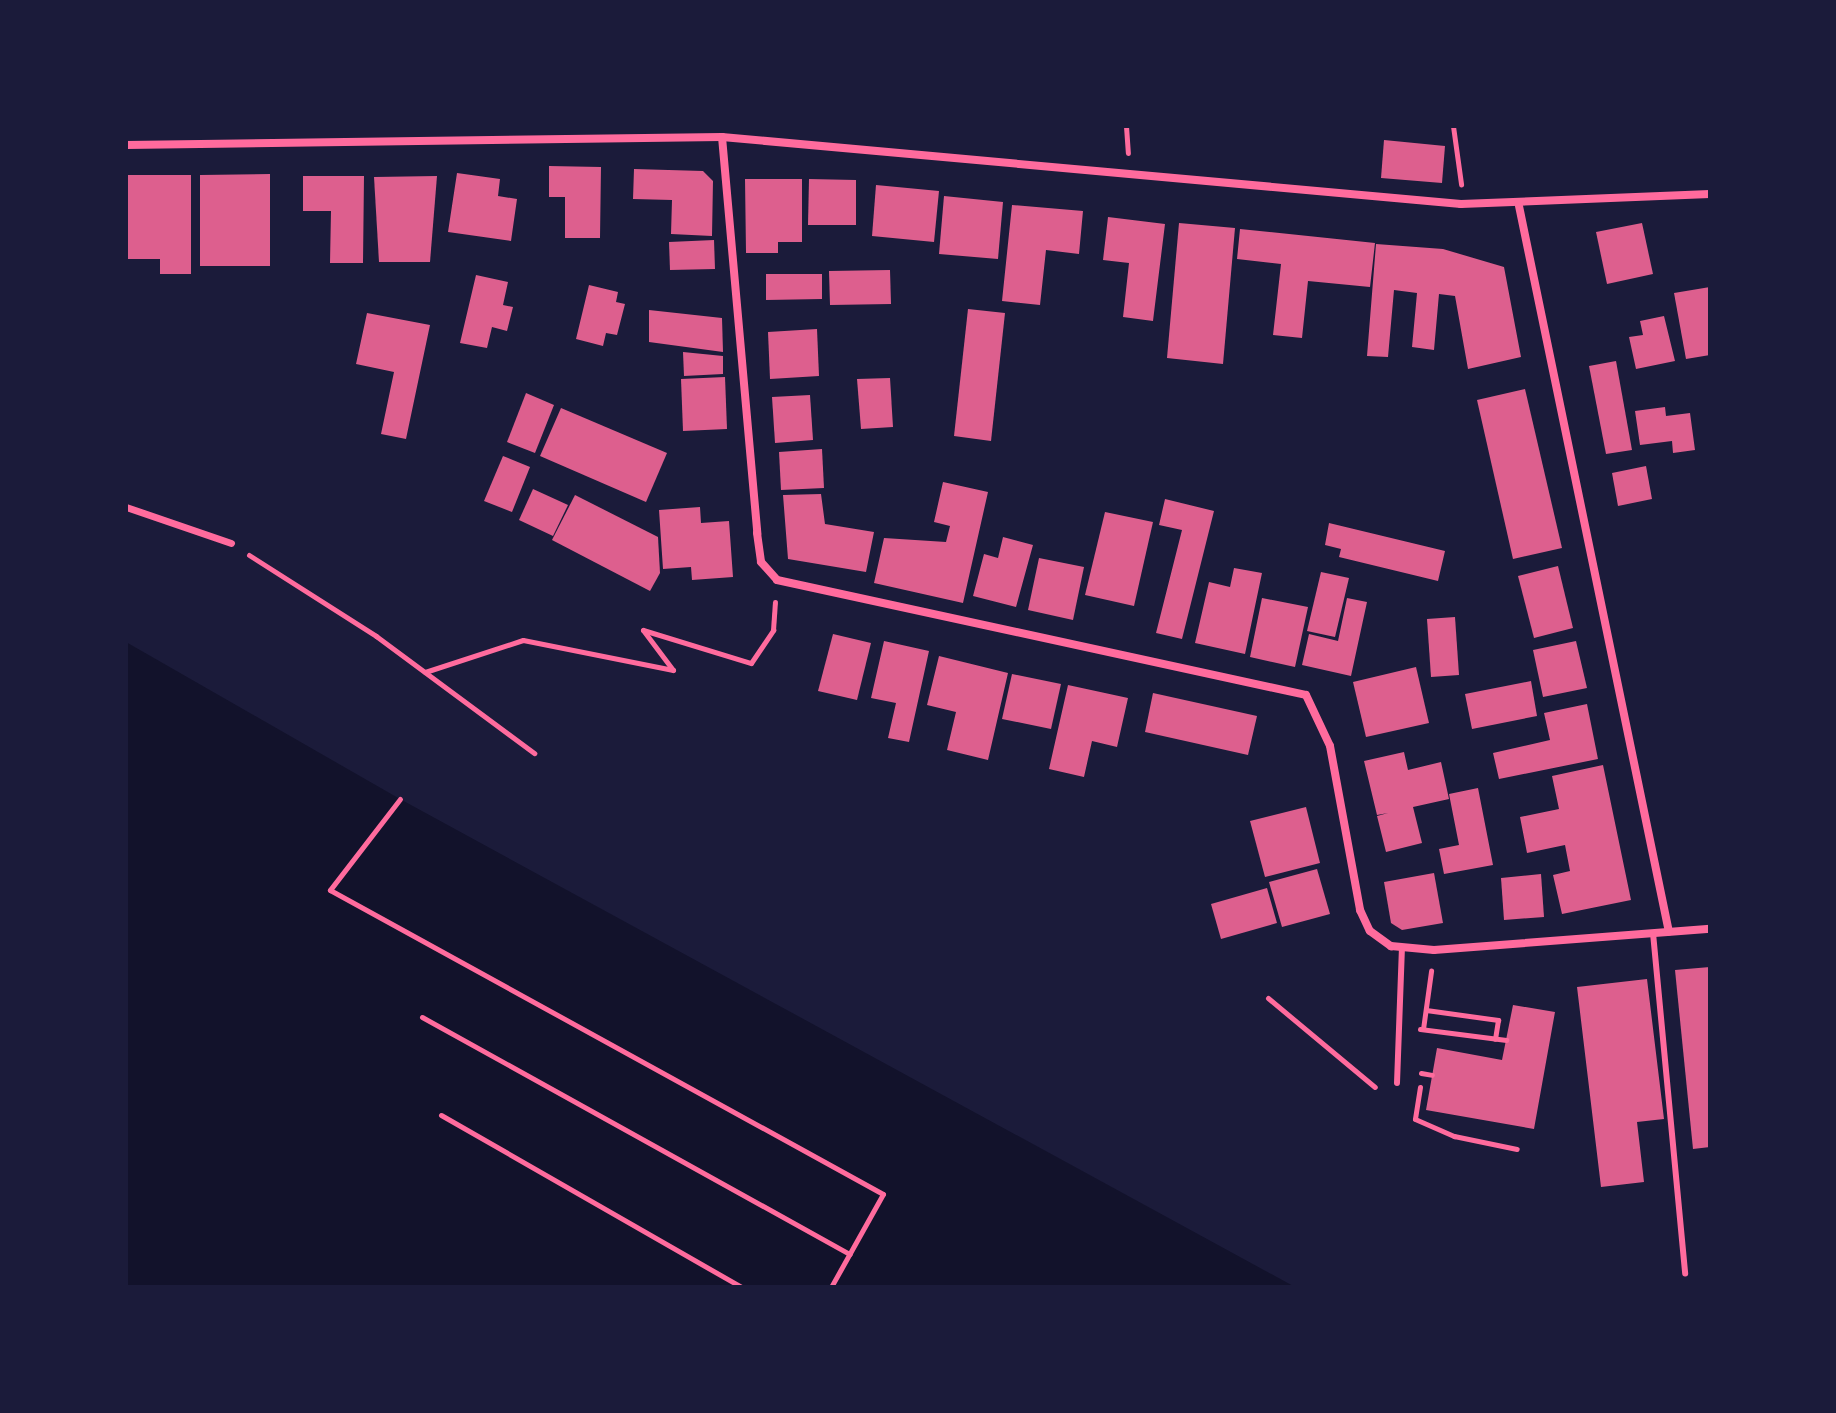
<!DOCTYPE html>
<html>
<head>
<meta charset="utf-8">
<style>
  body { margin:0 }
  #map { position:relative; width:1836px; height:1413px; overflow:hidden; background:#1b1b3a; font-family:"DejaVu Sans",sans-serif }
  div>[style] { position:absolute }
  [style*='--x'] { left:calc(var(--x)*1px); top:calc(var(--y)*1px); width:calc(var(--w)*1px); rotate:calc(var(--a)*1deg) }
  .water>* { inset:0; background:#12122b }
  .building>* { inset:0; background:#dd5f8e }
  .path>* { height:5px; margin:-2.5px; padding:0 2.5px; transform-origin:2.5px; border-radius:2.5px; background:#ff6b9d }
  .service>* { height:6px; margin:-3px; padding:0 3px; transform-origin:3px; border-radius:3px; background:#ff6b9d }
  .pedestrian>* { height:7px; margin:-3.5px; padding:0 3.5px; transform-origin:3.5px; border-radius:3.5px; background:#ff6b9d }
  .minor>* { height:8px; margin:-4px; padding:0 4px; transform-origin:4px; border-radius:4px; background:#ff6b9d }
  span { translate:-50% -50%; white-space:nowrap; text-align:center; line-height:1.15; -webkit-text-stroke:7px #1b1b3a; paint-order:stroke }
  .frame { position:absolute; inset:0; border:128px solid #1b1b3a; pointer-events:none }
</style>
</head>
<body>
<div id="map">
  <div class="water">
    <i style="clip-path:polygon(126px 642px,400px 799px,1295px 1287px,126px 1287px)"></i>
  </div>
  <div class="building">
    <i style="clip-path:polygon(1384px 140px,1445px 146px,1442px 183px,1381px 178px)"></i>
    <i style="clip-path:polygon(549px 166px,601px 167px,600px 238px,565px 238px,565px 197px,549px 197px)"></i>
    <i style="clip-path:polygon(634px 169px,703px 171px,713px 181px,712px 236px,671px 234px,672px 200px,633px 199px)"></i>
    <i style="clip-path:polygon(457px 173px,500px 179px,498px 196px,517px 199px,511px 241px,448px 232px)"></i>
    <i style="clip-path:polygon(270px 174px,270px 266px,200px 266px,200px 175px)"></i>
    <i style="clip-path:polygon(126px 175px,191px 175px,191px 274px,160px 274px,160px 259px,126px 259px)"></i>
    <i style="clip-path:polygon(303px 176px,364px 176px,363px 263px,330px 263px,331px 211px,303px 211px)"></i>
    <i style="clip-path:polygon(437px 176px,430px 262px,379px 262px,374px 177px)"></i>
    <i style="clip-path:polygon(745px 179px,802px 179px,802px 242px,778px 242px,778px 253px,746px 253px)"></i>
    <i style="clip-path:polygon(809px 179px,856px 180px,856px 225px,808px 225px)"></i>
    <i style="clip-path:polygon(876px 185px,939px 191px,934px 242px,872px 236px)"></i>
    <i style="clip-path:polygon(944px 196px,1003px 202px,998px 259px,939px 254px)"></i>
    <i style="clip-path:polygon(1012px 205px,1083px 211px,1079px 254px,1046px 250px,1040px 305px,1002px 301px)"></i>
    <i style="clip-path:polygon(1108px 217px,1165px 224px,1153px 321px,1123px 317px,1129px 263px,1103px 260px)"></i>
    <i style="clip-path:polygon(1179px 223px,1235px 228px,1223px 364px,1167px 358px)"></i>
    <i style="clip-path:polygon(1642px 223px,1653px 274px,1607px 284px,1596px 232px)"></i>
    <i style="clip-path:polygon(1240px 229px,1375px 243px,1370px 287px,1308px 281px,1302px 338px,1273px 335px,1281px 264px,1237px 259px)"></i>
    <i style="clip-path:polygon(714px 240px,715px 269px,670px 270px,669px 242px)"></i>
    <i style="clip-path:polygon(1376px 244px,1443px 249px,1504px 267px,1521px 357px,1468px 369px,1455px 296px,1439px 294px,1434px 350px,1412px 347px,1417px 293px,1394px 290px,1388px 357px,1367px 356px)"></i>
    <i style="clip-path:polygon(890px 270px,891px 304px,830px 305px,829px 271px)"></i>
    <i style="clip-path:polygon(766px 274px,822px 274px,822px 299px,766px 300px)"></i>
    <i style="clip-path:polygon(476px 275px,508px 282px,503px 305px,513px 307px,507px 331px,492px 327px,487px 348px,460px 343px)"></i>
    <i style="clip-path:polygon(589px 285px,618px 292px,616px 302px,625px 304px,617px 335px,606px 333px,603px 346px,576px 339px)"></i>
    <i style="clip-path:polygon(1710px 287px,1710px 355px,1686px 359px,1674px 293px)"></i>
    <i style="clip-path:polygon(968px 309px,1005px 313px,991px 441px,954px 436px)"></i>
    <i style="clip-path:polygon(649px 310px,722px 318px,723px 352px,649px 342px)"></i>
    <i style="clip-path:polygon(367px 313px,430px 325px,406px 439px,381px 434px,394px 372px,356px 364px)"></i>
    <i style="clip-path:polygon(1664px 316px,1675px 361px,1636px 369px,1629px 337px,1643px 335px,1640px 321px)"></i>
    <i style="clip-path:polygon(817px 329px,819px 376px,770px 379px,768px 332px)"></i>
    <i style="clip-path:polygon(683px 352px,723px 356px,723px 374px,684px 376px)"></i>
    <i style="clip-path:polygon(1616px 361px,1632px 450px,1606px 454px,1589px 366px)"></i>
    <i style="clip-path:polygon(725px 377px,727px 429px,683px 431px,681px 379px)"></i>
    <i style="clip-path:polygon(890px 378px,893px 427px,861px 429px,857px 379px)"></i>
    <i style="clip-path:polygon(1525px 389px,1562px 548px,1513px 559px,1477px 400px)"></i>
    <i style="clip-path:polygon(526px 393px,554px 405px,535px 453px,507px 442px)"></i>
    <i style="clip-path:polygon(810px 395px,813px 440px,775px 443px,772px 397px)"></i>
    <i style="clip-path:polygon(1665px 407px,1666px 416px,1690px 413px,1695px 450px,1673px 453px,1672px 441px,1640px 445px,1635px 411px)"></i>
    <i style="clip-path:polygon(561px 408px,667px 453px,646px 502px,540px 456px)"></i>
    <i style="clip-path:polygon(822px 449px,824px 488px,781px 490px,779px 452px)"></i>
    <i style="clip-path:polygon(503px 456px,530px 467px,512px 512px,484px 501px)"></i>
    <i style="clip-path:polygon(1646px 466px,1652px 499px,1618px 506px,1612px 473px)"></i>
    <i style="clip-path:polygon(943px 482px,988px 492px,963px 603px,874px 583px,884px 538px,946px 542px,950px 526px,934px 522px)"></i>
    <i style="clip-path:polygon(533px 489px,568px 505px,553px 536px,519px 520px)"></i>
    <i style="clip-path:polygon(821px 494px,825px 524px,874px 532px,866px 572px,788px 559px,783px 495px)"></i>
    <i style="clip-path:polygon(575px 495px,658px 537px,660px 573px,650px 591px,552px 540px)"></i>
    <i style="clip-path:polygon(1165px 499px,1214px 511px,1182px 639px,1156px 633px,1182px 530px,1159px 525px)"></i>
    <i style="clip-path:polygon(700px 507px,701px 523px,729px 521px,733px 577px,692px 580px,691px 567px,663px 569px,659px 510px)"></i>
    <i style="clip-path:polygon(1105px 512px,1153px 522px,1134px 606px,1085px 595px)"></i>
    <i style="clip-path:polygon(1329px 523px,1445px 551px,1438px 581px,1339px 557px,1341px 549px,1325px 545px)"></i>
    <i style="clip-path:polygon(1003px 537px,1033px 545px,1016px 607px,973px 596px,984px 554px,998px 558px)"></i>
    <i style="clip-path:polygon(1039px 558px,1084px 567px,1073px 620px,1028px 610px)"></i>
    <i style="clip-path:polygon(1558px 566px,1573px 628px,1534px 638px,1518px 576px)"></i>
    <i style="clip-path:polygon(1234px 568px,1262px 573px,1245px 654px,1195px 643px,1209px 582px,1230px 587px)"></i>
    <i style="clip-path:polygon(1321px 572px,1349px 578px,1335px 637px,1307px 631px)"></i>
    <i style="clip-path:polygon(1262px 598px,1308px 607px,1295px 667px,1250px 657px)"></i>
    <i style="clip-path:polygon(1347px 598px,1367px 602px,1351px 676px,1302px 665px,1309px 634px,1338px 641px)"></i>
    <i style="clip-path:polygon(1455px 617px,1459px 675px,1431px 677px,1427px 619px)"></i>
    <i style="clip-path:polygon(833px 634px,871px 643px,857px 700px,818px 691px)"></i>
    <i style="clip-path:polygon(884px 641px,929px 651px,909px 742px,888px 738px,896px 703px,871px 698px)"></i>
    <i style="clip-path:polygon(1576px 641px,1587px 688px,1543px 697px,1533px 650px)"></i>
    <i style="clip-path:polygon(939px 656px,1008px 673px,988px 760px,947px 750px,956px 712px,927px 705px)"></i>
    <i style="clip-path:polygon(1416px 667px,1429px 723px,1366px 737px,1353px 682px)"></i>
    <i style="clip-path:polygon(1012px 674px,1061px 684px,1051px 729px,1002px 719px)"></i>
    <i style="clip-path:polygon(1531px 681px,1537px 716px,1472px 729px,1465px 694px)"></i>
    <i style="clip-path:polygon(1068px 685px,1128px 698px,1117px 747px,1092px 741px,1084px 777px,1049px 769px)"></i>
    <i style="clip-path:polygon(1153px 693px,1257px 716px,1248px 755px,1145px 732px)"></i>
    <i style="clip-path:polygon(1587px 704px,1598px 759px,1499px 779px,1493px 753px,1550px 740px,1544px 713px)"></i>
    <i style="clip-path:polygon(1404px 752px,1408px 770px,1441px 762px,1449px 799px,1413px 807px,1422px 843px,1386px 852px,1377px 816px,1388px 813px,1377px 815px,1364px 761px)"></i>
    <i style="clip-path:polygon(1603px 765px,1631px 900px,1562px 914px,1553px 875px,1570px 871px,1565px 845px,1527px 853px,1520px 817px,1559px 809px,1552px 776px)"></i>
    <i style="clip-path:polygon(1478px 788px,1493px 865px,1444px 874px,1439px 849px,1459px 845px,1449px 794px)"></i>
    <i style="clip-path:polygon(1306px 807px,1320px 863px,1265px 877px,1250px 821px)"></i>
    <i style="clip-path:polygon(1317px 869px,1330px 914px,1282px 927px,1269px 882px)"></i>
    <i style="clip-path:polygon(1434px 873px,1443px 923px,1402px 930px,1391px 923px,1384px 882px)"></i>
    <i style="clip-path:polygon(1541px 874px,1544px 917px,1504px 920px,1501px 878px)"></i>
    <i style="clip-path:polygon(1267px 888px,1277px 923px,1221px 939px,1211px 904px)"></i>
    <i style="clip-path:polygon(1710px 967px,1710px 1147px,1693px 1149px,1675px 970px)"></i>
    <i style="clip-path:polygon(1647px 979px,1664px 1119px,1637px 1122px,1644px 1182px,1601px 1187px,1577px 987px)"></i>
    <i style="clip-path:polygon(1513px 1005px,1555px 1012px,1534px 1129px,1426px 1110px,1437px 1048px,1502px 1060px)"></i>
  </div>
  <div class="path">
    <i style="--x:1126;--y:126;--w:27;--a:86"></i>
    <i style="--x:1453;--y:126;--w:59;--a:82.1"></i>
    <i style="--x:249;--y:555;--w:151;--a:32.5"></i>
    <i style="--x:376;--y:636;--w:197;--a:36.5"></i>
    <i style="--x:425;--y:672;--w:103;--a:-18.1"></i>
    <i style="--x:523;--y:640;--w:153;--a:11.3"></i>
    <i style="--x:673;--y:670;--w:50;--a:-126.9"></i>
    <i style="--x:643;--y:630;--w:113;--a:17"></i>
    <i style="--x:751;--y:663;--w:40;--a:-56"></i>
    <i style="--x:773;--y:630;--w:28;--a:-86"></i>
    <i style="--x:400;--y:799;--w:115;--a:127.6"></i>
    <i style="--x:330;--y:890;--w:631;--a:28.8"></i>
    <i style="--x:883;--y:1194;--w:107;--a:119.2"></i>
    <i style="--x:1268;--y:998;--w:139;--a:39.8"></i>
    <i style="--x:1426;--y:1010;--w:73;--a:7.9"></i>
    <i style="--x:1498;--y:1020;--w:19;--a:99"></i>
    <i style="--x:422;--y:1017;--w:489;--a:29"></i>
    <i style="--x:1420;--y:1029;--w:87;--a:7.3"></i>
    <i style="--x:1423;--y:1029;--w:59;--a:-82.1"></i>
    <i style="--x:1421;--y:1073;--w:11;--a:10"></i>
    <i style="--x:1420;--y:1087;--w:32;--a:99"></i>
    <i style="--x:1415;--y:1119;--w:43;--a:23.6"></i>
    <i style="--x:1454;--y:1136;--w:64;--a:11.7"></i>
    <i style="--x:441;--y:1115;--w:346;--a:29.8"></i>
  </div>
  <div class="service">
    <i style="--x:1653;--y:933;--w:342;--a:84.6"></i>
    <i style="--x:1397;--y:1083;--w:135;--a:-87.9"></i>
  </div>
  <div class="pedestrian">
    <i style="--x:126;--y:507;--w:111;--a:18.9"></i>
  </div>
  <div class="minor">
    <i style="--x:722;--y:137;--w:398;--a:84.9"></i>
    <i style="--x:757;--y:533;--w:29;--a:82"></i>
    <i style="--x:761;--y:562;--w:24;--a:48"></i>
    <i style="--x:777;--y:580;--w:541;--a:12.26"></i>
    <i style="--x:1306;--y:695;--w:56;--a:64.8"></i>
    <i style="--x:1330;--y:746;--w:167;--a:79.6"></i>
    <i style="--x:1360;--y:910;--w:23;--a:65"></i>
    <i style="--x:1370;--y:931;--w:26;--a:36"></i>
    <i style="--x:1391;--y:946;--w:43;--a:5.3"></i>
    <i style="--x:1434;--y:950;--w:277;--a:-4.4"></i>
    <i style="--x:126;--y:145;--w:596;--a:-0.77"></i>
    <i style="--x:722;--y:137;--w:742;--a:5.18"></i>
    <i style="--x:1461;--y:204;--w:249;--a:-2.3"></i>
    <i style="--x:1519;--y:206;--w:741;--a:78.33"></i>
  </div>
  <div class="frame"></div>
</div>
</body>
</html>
